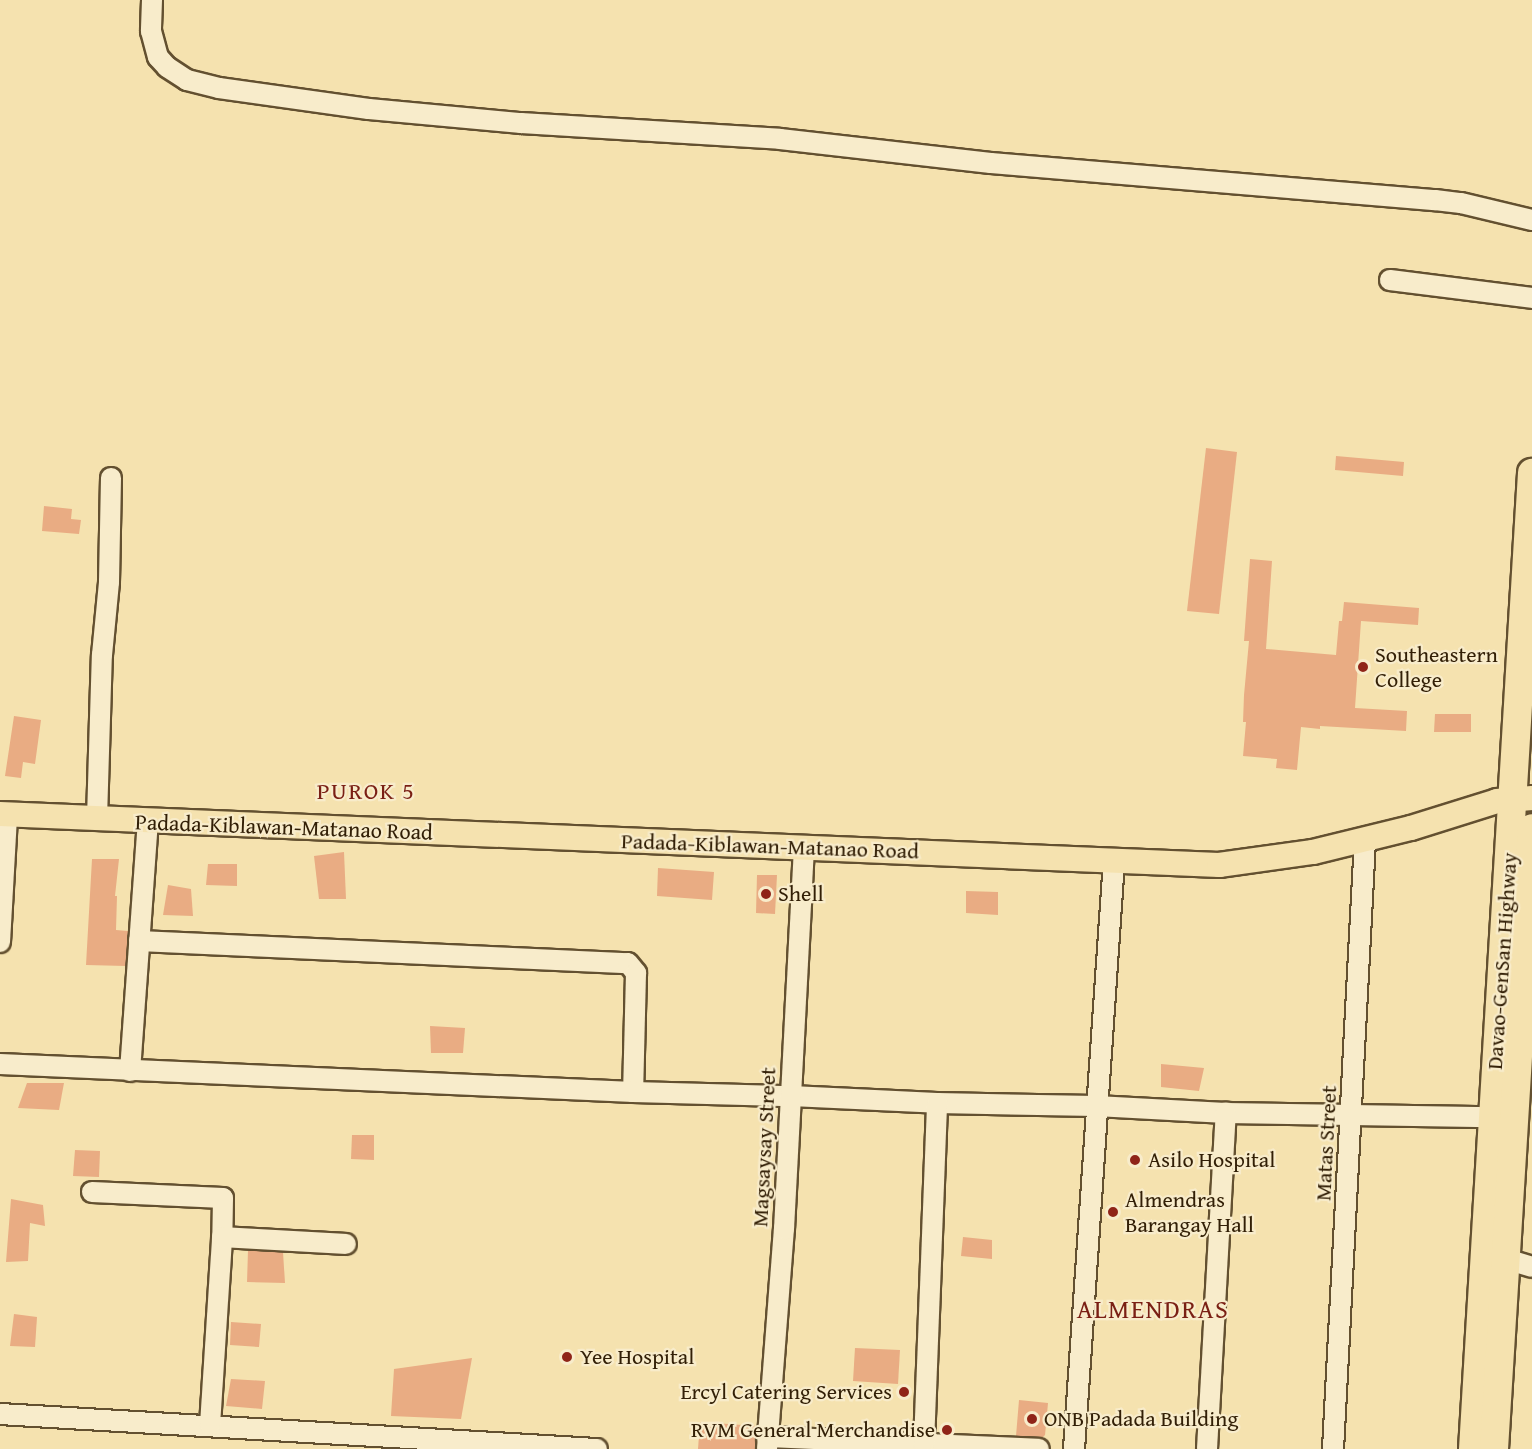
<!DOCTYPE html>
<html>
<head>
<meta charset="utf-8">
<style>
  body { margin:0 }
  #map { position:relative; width:1532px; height:1449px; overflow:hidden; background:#f5e2af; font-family:"Gentium Book Plus",serif }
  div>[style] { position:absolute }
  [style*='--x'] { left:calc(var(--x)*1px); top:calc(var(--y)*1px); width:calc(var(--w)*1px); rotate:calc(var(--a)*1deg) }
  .building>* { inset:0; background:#e9ac83 }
  .roads { filter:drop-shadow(2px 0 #635030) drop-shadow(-2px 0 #635030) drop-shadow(0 2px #635030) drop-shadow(0 -2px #635030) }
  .minor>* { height:20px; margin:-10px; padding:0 10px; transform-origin:10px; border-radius:10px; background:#f8eccb }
  .major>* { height:24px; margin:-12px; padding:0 12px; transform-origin:12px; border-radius:12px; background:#f5e2af }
  .highway>* { height:28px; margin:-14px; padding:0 14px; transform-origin:14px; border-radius:14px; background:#f5e2af }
  .dots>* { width:16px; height:16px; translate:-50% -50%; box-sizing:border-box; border:3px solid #f8eccb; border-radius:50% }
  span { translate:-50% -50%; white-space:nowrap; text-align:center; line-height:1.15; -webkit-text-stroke:4.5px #f8eccb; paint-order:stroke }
  .poi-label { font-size:22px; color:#321f06 }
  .left { translate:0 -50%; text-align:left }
  .right { translate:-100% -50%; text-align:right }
  .street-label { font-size:22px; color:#321f06 }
  .neighbourhood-label { font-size:24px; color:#7a1f14; letter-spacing:1.5px }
  .quarter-label { font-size:26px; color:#7a1f14; letter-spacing:1.5px }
</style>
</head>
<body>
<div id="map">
  <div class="building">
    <i style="clip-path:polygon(1206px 448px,1237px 452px,1219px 614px,1187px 611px)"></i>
    <i style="clip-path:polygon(1336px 456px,1404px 462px,1403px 476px,1335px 470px)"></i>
    <i style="clip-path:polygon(44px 506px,72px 509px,71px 519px,81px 520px,79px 534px,42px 531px)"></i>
    <i style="clip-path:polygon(1250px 559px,1272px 561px,1266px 649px,1336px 655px,1339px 621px,1342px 621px,1344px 602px,1419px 608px,1418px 625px,1361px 621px,1355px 708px,1407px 711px,1406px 731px,1320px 726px,1320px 729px,1301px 727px,1297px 770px,1276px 768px,1277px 759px,1243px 756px,1246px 722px,1243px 722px,1244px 695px,1249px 641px,1244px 641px)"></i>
    <i style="clip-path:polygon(1435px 714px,1471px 714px,1471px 732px,1434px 732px)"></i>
    <i style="clip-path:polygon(14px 716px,41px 720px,35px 764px,23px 762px,21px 778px,5px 776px)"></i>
    <i style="clip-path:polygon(344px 852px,346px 899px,319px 899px,314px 856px)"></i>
    <i style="clip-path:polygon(92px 859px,119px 859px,115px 896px,117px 896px,116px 930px,128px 931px,126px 966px,86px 965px)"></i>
    <i style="clip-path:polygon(208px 864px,237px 864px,237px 886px,206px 885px)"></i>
    <i style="clip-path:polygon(658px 868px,714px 872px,712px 900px,657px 896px)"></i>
    <i style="clip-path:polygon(757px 875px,777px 875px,775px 914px,756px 913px)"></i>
    <i style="clip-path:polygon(168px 885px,191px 889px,193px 916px,163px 915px)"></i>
    <i style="clip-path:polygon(966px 891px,998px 892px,998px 915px,966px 913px)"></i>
    <i style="clip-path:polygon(430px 1026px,465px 1028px,463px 1053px,431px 1053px)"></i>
    <i style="clip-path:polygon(1161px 1064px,1204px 1068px,1199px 1091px,1161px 1087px)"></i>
    <i style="clip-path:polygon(27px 1083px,64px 1083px,59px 1110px,18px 1108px)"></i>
    <i style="clip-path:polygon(352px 1135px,374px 1135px,374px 1160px,351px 1159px)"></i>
    <i style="clip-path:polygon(75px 1150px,100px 1151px,99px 1177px,73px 1176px)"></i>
    <i style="clip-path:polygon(11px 1199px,43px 1205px,45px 1226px,30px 1223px,28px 1261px,6px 1262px)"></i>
    <i style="clip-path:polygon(963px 1237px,992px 1240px,992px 1259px,961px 1256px)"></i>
    <i style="clip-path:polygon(248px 1250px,283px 1252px,285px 1283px,247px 1282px)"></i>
    <i style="clip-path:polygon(14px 1314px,37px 1317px,35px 1347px,10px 1346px)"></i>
    <i style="clip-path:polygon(231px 1322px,261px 1324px,259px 1347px,230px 1345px)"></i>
    <i style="clip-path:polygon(855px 1348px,900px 1350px,898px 1384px,853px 1381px)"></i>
    <i style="clip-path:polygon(472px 1358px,461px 1419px,391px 1416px,394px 1369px)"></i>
    <i style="clip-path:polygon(231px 1379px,265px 1381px,262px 1409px,226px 1406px)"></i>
    <i style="clip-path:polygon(1019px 1400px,1048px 1403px,1045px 1435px,1042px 1438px,1016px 1436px)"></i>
    <i style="clip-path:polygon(700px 1422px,757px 1426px,755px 1449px,698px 1449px)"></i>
  </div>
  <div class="roads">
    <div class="minor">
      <i style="--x:152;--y:0;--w:31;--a:92"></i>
      <i style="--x:151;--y:31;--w:27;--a:75"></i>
      <i style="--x:158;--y:57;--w:13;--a:48"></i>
      <i style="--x:167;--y:67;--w:24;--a:33"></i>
      <i style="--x:187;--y:80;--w:33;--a:14"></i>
      <i style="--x:219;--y:88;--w:151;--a:8"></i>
      <i style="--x:369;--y:109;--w:153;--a:5.3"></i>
      <i style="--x:521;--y:123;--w:259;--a:3.5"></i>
      <i style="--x:780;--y:139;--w:212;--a:6.5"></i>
      <i style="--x:991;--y:163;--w:446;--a:4.8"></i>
      <i style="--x:1435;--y:200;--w:26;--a:7"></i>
      <i style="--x:1461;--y:203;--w:73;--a:13.5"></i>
      <i style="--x:1390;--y:280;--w:143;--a:7.2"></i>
      <i style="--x:97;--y:819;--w:164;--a:-88.3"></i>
      <i style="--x:102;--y:655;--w:73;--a:-84.5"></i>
      <i style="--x:109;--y:582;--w:104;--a:-88.9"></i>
      <i style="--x:139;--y:941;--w:489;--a:2.6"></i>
      <i style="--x:628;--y:963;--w:13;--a:51"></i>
      <i style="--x:636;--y:973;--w:119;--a:91.4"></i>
      <i style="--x:0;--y:942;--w:127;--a:-86.8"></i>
      <i style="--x:0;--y:1064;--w:634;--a:2.53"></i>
      <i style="--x:633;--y:1092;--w:158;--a:1.5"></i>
      <i style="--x:791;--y:1096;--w:146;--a:2.7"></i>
      <i style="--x:937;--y:1103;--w:159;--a:1.1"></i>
      <i style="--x:1096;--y:1106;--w:130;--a:3.1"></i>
      <i style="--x:1226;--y:1113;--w:266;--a:0.9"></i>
      <i style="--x:130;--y:1071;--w:251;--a:-85.9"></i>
      <i style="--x:92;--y:1192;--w:131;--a:2.6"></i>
      <i style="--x:223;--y:1198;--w:39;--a:91"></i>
      <i style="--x:1506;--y:1259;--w:27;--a:17"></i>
      <i style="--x:0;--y:1414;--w:598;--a:3.36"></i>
      <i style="--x:210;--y:1425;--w:188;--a:-86.3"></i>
      <i style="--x:222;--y:1237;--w:124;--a:3.2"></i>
      <i style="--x:767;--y:1437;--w:272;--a:2.5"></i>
      <i style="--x:924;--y:1444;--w:341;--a:-87.8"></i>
      <i style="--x:767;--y:1449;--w:221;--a:-85.6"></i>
      <i style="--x:784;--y:1229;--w:383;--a:-87"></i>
      <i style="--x:1074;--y:1449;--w:589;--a:-86.11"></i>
      <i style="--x:1207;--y:1449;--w:337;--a:-86.8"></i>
      <i style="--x:1333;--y:1449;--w:610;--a:-86.99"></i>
    </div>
    <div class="major">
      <i style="--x:0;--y:814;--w:1220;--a:2.4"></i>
      <i style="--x:1219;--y:865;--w:95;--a:-7.9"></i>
      <i style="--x:1313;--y:852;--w:101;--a:-13.8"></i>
      <i style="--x:1411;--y:828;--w:90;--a:-17.4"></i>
      <i style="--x:1497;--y:801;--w:35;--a:-5"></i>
    </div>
    <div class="highway">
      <i style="--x:1473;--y:1449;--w:978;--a:-86.54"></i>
      <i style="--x:1494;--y:1449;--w:622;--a:-86.5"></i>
    </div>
  </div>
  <div class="dots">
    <i style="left:1363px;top:667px;background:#8f2418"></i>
    <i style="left:766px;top:894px;background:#8f2418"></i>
    <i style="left:1135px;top:1160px;background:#8f2418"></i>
    <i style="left:1113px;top:1212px;background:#8f2418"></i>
    <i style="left:567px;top:1357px;background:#8f2418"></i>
    <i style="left:904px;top:1392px;background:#8f2418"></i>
    <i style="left:1032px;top:1419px;background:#8f2418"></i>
    <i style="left:947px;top:1430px;background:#8f2418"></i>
  </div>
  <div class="poi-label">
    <span class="left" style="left:1375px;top:667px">Southeastern<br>College</span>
    <span class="left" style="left:778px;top:894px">Shell</span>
    <span class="left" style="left:1148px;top:1160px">Asilo Hospital</span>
    <span class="left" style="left:1125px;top:1212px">Almendras<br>Barangay Hall</span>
    <span class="left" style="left:580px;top:1357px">Yee Hospital</span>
    <span class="right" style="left:892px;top:1392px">Ercyl Catering Services</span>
    <span class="left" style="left:1044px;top:1419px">ONB Padada Building</span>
    <span class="right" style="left:935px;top:1430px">RVM General Merchandise</span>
  </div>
  <div class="street-label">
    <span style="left:284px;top:827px;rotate:2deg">Padada-Kiblawan-Matanao Road</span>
    <span style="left:770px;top:846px;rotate:2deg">Padada-Kiblawan-Matanao Road</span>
    <span style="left:1502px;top:961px;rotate:-86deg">Davao-GenSan Highway</span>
    <span style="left:1326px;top:1143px;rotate:-87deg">Matas Street</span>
    <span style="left:764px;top:1147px;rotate:-87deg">Magsaysay Street</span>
  </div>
  <div class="neighbourhood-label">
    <span style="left:366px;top:791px">PUROK 5</span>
  </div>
  <div class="quarter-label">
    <span style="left:1153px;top:1309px">ALMENDRAS</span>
  </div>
</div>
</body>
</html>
